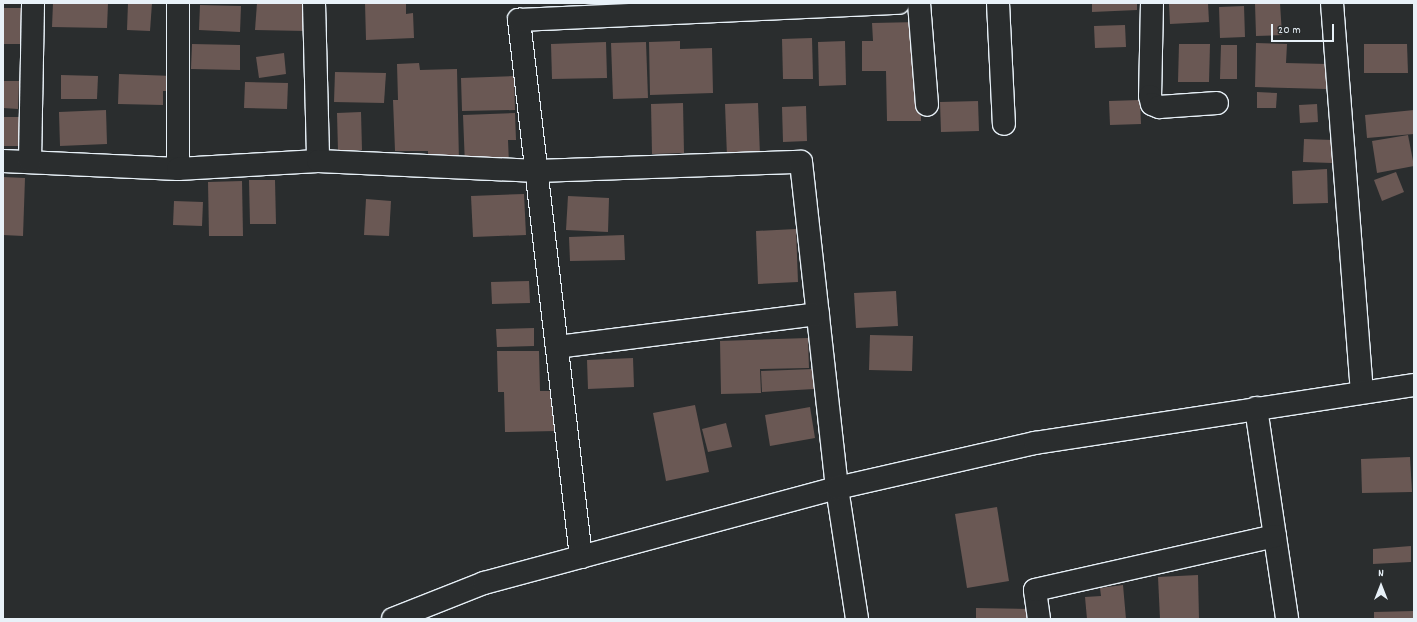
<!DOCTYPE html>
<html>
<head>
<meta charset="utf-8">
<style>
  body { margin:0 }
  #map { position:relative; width:1417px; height:622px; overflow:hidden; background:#2a2d2e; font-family:Dekko,sans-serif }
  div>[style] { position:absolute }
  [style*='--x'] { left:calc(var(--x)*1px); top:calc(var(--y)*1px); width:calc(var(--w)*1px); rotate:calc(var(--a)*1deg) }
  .building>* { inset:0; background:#6a5854 }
  .roads { filter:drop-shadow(1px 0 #e8f1f8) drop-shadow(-1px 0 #e8f1f8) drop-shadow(0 1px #e8f1f8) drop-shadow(0 -1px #e8f1f8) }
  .street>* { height:22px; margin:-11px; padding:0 11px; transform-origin:11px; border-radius:11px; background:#2a2d2e }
  .secondary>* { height:22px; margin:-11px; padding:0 11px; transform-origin:11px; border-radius:11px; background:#2a2d2e }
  span { translate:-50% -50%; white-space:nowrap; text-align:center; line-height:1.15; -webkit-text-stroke:3.5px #2a2d2e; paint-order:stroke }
  .frame { position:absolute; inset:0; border:4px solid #e8f1f8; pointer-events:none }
  .north { position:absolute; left:1361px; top:566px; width:40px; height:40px; -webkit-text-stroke:3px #2a2d2e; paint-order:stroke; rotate:0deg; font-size:11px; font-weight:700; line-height:16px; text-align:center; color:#e8f1f8 }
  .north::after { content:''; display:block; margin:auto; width:14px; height:18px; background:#e8f1f8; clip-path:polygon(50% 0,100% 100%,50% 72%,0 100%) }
  .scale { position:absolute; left:1271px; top:24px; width:63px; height:18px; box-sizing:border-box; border:2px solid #e8f1f8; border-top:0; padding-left:5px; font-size:12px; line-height:14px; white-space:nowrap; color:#e8f1f8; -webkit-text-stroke:3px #2a2d2e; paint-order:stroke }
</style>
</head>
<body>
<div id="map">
  <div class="building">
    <i style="clip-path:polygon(53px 3px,108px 3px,107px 28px,52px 27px)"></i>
    <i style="clip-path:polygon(128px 3px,152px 3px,150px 31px,127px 30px)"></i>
    <i style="clip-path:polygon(257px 3px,307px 3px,306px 31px,255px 30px)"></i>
    <i style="clip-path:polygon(365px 3px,406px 3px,406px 14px,413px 13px,414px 38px,366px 40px)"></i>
    <i style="clip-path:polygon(1092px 3px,1137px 3px,1137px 10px,1092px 12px)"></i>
    <i style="clip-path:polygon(1169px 3px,1208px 3px,1209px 22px,1170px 24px)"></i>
    <i style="clip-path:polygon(1255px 3px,1280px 3px,1282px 35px,1256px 36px)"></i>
    <i style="clip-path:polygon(200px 5px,241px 6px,240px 32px,199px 30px)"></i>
    <i style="clip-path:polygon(1244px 6px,1245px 37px,1220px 38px,1219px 7px)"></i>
    <i style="clip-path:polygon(3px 8px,27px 8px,26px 44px,3px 44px)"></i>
    <i style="clip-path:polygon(919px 22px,921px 121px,887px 121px,886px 71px,862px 71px,862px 41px,873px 41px,872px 23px)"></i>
    <i style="clip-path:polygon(1125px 25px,1126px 47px,1095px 48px,1094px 26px)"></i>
    <i style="clip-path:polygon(812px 38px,813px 79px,783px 79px,782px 39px)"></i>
    <i style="clip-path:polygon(680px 41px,680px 49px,712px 48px,713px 93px,650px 95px,649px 42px)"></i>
    <i style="clip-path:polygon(845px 41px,846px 85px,819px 86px,818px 42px)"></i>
    <i style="clip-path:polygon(606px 42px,607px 78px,552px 79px,551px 44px)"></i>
    <i style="clip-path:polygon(646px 42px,648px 98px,613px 99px,611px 43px)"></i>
    <i style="clip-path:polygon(1256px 43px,1287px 44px,1286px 63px,1327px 64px,1326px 89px,1255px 87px)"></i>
    <i style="clip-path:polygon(192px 44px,240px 45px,240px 70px,191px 69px)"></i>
    <i style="clip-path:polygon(1179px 44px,1210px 44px,1209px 82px,1178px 82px)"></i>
    <i style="clip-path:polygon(1364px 44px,1407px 44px,1408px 73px,1364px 73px)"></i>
    <i style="clip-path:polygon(1221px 45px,1237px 45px,1237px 79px,1220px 79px)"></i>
    <i style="clip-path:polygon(284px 53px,286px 74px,259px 78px,256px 57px)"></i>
    <i style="clip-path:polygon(419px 63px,420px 70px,457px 69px,459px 162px,428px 162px,428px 151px,395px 151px,393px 100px,398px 100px,397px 64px)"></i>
    <i style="clip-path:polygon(335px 72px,386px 73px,384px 103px,334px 102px)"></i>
    <i style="clip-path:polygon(119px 74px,173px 76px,173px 91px,163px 91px,163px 105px,118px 104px)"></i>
    <i style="clip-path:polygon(61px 75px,98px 76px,97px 99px,61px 99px)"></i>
    <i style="clip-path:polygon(514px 76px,515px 110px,462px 111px,461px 78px)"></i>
    <i style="clip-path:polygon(3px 81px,19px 81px,18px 109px,3px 108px)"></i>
    <i style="clip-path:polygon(245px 82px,288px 83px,287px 109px,244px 108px)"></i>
    <i style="clip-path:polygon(1257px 92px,1277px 93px,1276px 108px,1257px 108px)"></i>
    <i style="clip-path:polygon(1140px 100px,1141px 124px,1110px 125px,1109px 101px)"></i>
    <i style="clip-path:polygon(978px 101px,979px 131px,941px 132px,940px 102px)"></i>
    <i style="clip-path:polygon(683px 103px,684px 153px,652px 154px,651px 104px)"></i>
    <i style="clip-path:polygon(758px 103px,760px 156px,727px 157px,725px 104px)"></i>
    <i style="clip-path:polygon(1317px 104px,1318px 122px,1300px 123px,1299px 105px)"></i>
    <i style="clip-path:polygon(806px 106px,807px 141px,783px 142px,782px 107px)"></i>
    <i style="clip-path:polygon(106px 110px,107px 144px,60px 146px,59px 112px)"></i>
    <i style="clip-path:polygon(1414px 110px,1414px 134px,1367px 138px,1365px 115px)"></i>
    <i style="clip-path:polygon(361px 112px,362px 150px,338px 151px,337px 113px)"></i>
    <i style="clip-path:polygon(515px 113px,516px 140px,508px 140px,509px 164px,465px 166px,463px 115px)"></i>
    <i style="clip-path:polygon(3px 117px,19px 117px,19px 146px,3px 146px)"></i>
    <i style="clip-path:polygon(1408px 135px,1414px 166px,1377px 173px,1372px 141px)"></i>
    <i style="clip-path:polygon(1304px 139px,1333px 140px,1332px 163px,1303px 162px)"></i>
    <i style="clip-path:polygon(1327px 169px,1328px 203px,1293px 204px,1292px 171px)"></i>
    <i style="clip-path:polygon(1396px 172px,1404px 192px,1382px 201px,1374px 180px)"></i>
    <i style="clip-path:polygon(3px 177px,25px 178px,23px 236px,3px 235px)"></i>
    <i style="clip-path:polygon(249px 180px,275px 180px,276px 224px,250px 224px)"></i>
    <i style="clip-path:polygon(242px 181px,243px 236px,209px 236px,208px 182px)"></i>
    <i style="clip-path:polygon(524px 194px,526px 235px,473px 237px,471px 196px)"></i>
    <i style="clip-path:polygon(568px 196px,609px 198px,608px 232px,566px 230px)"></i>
    <i style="clip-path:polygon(366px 199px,391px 201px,389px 236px,364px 235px)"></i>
    <i style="clip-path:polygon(174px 201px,203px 202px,202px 226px,173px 225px)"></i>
    <i style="clip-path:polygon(796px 229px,798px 282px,758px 284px,756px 231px)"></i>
    <i style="clip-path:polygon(624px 235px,625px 260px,570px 261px,569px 237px)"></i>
    <i style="clip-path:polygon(529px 281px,530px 303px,492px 304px,491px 282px)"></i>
    <i style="clip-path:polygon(896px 291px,898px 326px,856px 328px,854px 293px)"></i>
    <i style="clip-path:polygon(534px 328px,534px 346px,497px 347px,496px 329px)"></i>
    <i style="clip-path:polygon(870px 335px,913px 336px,912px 371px,869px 370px)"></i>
    <i style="clip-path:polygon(808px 338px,809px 368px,760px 369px,761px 393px,721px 394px,720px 341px)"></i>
    <i style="clip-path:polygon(497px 351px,539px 351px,540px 391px,555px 391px,556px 431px,505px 432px,504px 392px,498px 392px)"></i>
    <i style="clip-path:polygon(633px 358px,634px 387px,588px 389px,587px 360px)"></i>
    <i style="clip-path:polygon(813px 369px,814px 389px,762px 392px,761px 371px)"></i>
    <i style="clip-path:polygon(695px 405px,709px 472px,666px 481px,653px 413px)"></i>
    <i style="clip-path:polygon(810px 407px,815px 438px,770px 446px,765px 415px)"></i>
    <i style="clip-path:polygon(726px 423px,732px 447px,708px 452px,702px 429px)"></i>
    <i style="clip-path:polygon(1410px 457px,1412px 492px,1362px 493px,1361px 459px)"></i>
    <i style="clip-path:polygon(997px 507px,1009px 581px,967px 588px,955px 514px)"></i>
    <i style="clip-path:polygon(1411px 546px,1411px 562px,1373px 564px,1373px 549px)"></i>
    <i style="clip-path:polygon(1198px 575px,1199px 619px,1160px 619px,1158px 577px)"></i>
    <i style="clip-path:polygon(1123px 585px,1126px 619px,1087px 619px,1085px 597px,1101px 596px,1100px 588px)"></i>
    <i style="clip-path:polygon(976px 608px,1030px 609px,1029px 619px,976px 619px)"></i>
    <i style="clip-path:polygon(1414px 611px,1414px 619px,1374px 619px,1374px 612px)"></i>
  </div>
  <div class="roads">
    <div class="street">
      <i style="--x:178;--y:3;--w:166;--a:90"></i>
      <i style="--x:314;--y:3;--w:158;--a:88.5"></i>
      <i style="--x:919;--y:3;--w:102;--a:85.5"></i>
      <i style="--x:998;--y:3;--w:121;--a:87.2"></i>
      <i style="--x:1152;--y:3;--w:93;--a:91.2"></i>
      <i style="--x:1150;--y:96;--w:8;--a:76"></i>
      <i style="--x:1152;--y:104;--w:8;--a:23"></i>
      <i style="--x:1159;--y:107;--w:58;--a:-3.9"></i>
      <i style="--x:1332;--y:3;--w:390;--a:85.6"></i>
      <i style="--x:3;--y:161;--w:175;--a:2.6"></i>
      <i style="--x:178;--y:169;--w:140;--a:-3.3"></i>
      <i style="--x:318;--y:161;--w:219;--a:2.6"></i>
      <i style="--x:537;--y:171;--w:264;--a:-2"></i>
      <i style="--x:801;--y:162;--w:328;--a:83.7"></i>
      <i style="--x:837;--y:488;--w:133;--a:81.3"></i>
      <i style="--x:30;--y:161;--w:158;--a:-88.9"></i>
      <i style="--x:557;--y:347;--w:263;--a:-7.2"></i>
      <i style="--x:1256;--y:408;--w:213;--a:81.6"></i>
      <i style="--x:581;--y:557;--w:541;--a:-96.59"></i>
      <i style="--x:519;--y:20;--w:380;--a:-2.6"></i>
      <i style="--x:1039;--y:619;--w:29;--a:-98"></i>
      <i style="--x:1035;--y:590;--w:246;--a:-12.7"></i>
    </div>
    <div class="secondary">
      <i style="--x:393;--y:619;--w:98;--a:-21.6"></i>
      <i style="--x:484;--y:583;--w:366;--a:-15.1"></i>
      <i style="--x:837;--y:488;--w:203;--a:-12.8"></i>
      <i style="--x:1035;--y:443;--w:383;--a:-8.7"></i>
    </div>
  </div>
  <div class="frame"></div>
  <div class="north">N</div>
  <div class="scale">20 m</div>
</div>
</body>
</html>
